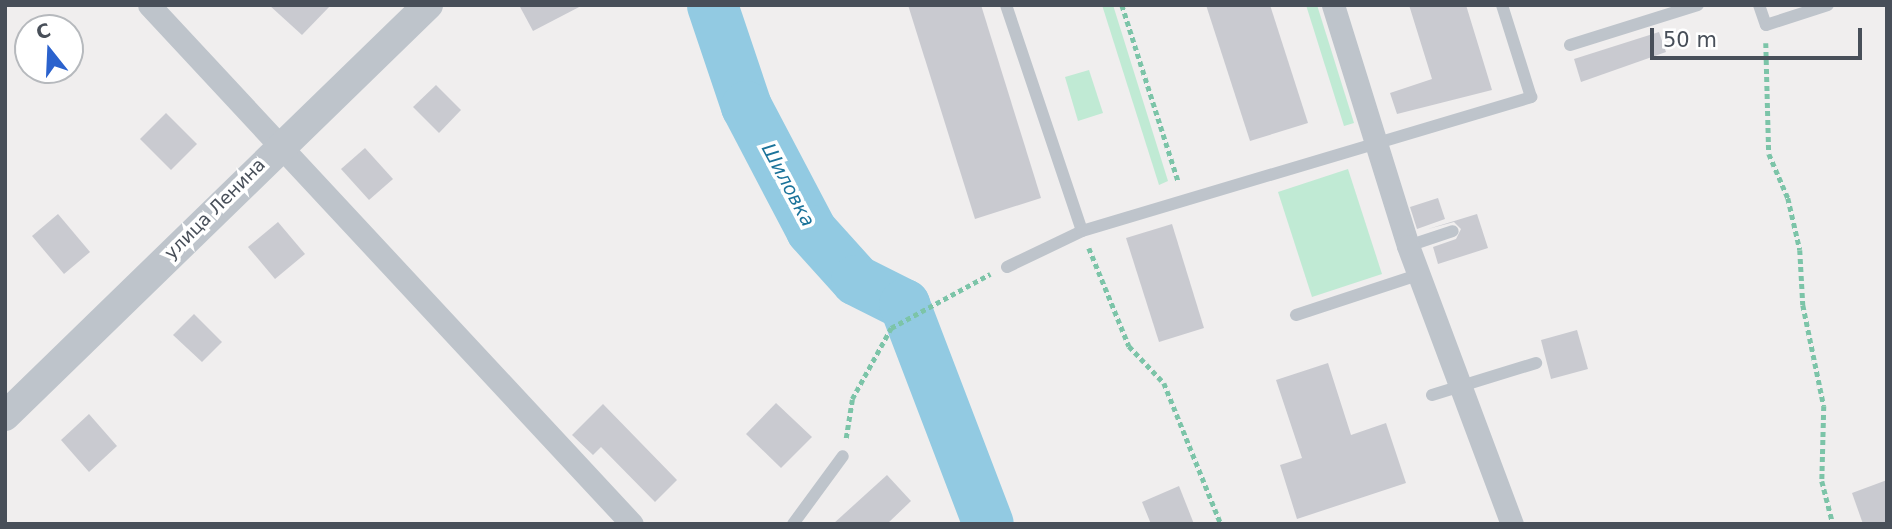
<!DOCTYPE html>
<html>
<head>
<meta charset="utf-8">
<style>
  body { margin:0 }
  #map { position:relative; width:1892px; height:529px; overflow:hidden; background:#f0eeee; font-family:"DejaVu Sans",sans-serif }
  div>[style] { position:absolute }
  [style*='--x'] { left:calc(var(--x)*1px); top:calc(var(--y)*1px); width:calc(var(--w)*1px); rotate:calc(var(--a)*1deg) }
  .green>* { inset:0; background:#c0ead4 }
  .river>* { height:51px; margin:-25.5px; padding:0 25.5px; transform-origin:25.5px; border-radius:25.5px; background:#92cae2 }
  .building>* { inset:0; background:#c9cad0 }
  .path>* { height:4.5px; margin-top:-2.25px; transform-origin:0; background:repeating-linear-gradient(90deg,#7cc4a8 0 5px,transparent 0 8.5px) }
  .service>* { height:12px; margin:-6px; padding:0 6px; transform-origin:6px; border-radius:6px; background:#bec4cb }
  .minor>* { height:23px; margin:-11.5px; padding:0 11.5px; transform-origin:11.5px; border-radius:11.5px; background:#bec4cb }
  .tertiary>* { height:30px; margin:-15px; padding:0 15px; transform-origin:15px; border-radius:15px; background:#bec4cb }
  span { translate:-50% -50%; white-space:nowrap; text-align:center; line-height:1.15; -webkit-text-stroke:7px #fff; paint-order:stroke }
  .street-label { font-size:18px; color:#484f59 }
  .water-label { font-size:19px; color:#1b739a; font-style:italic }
  .frame { position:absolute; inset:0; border:7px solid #484f59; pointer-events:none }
  .north { position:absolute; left:14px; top:14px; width:70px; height:70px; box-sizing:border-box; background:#fff; border:2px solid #b6b9bd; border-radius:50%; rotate:342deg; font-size:19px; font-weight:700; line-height:28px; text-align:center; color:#484f59 }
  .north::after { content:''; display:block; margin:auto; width:24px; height:32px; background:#2b62cd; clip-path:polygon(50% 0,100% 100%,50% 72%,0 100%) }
  .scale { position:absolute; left:1650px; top:28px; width:212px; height:32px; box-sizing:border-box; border:4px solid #484f59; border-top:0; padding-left:9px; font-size:21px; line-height:24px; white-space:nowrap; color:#484f59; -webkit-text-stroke:5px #fff; paint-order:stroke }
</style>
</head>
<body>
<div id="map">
  <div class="green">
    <i style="clip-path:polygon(1102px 5px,1113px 5px,1168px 181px,1159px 185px)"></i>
    <i style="clip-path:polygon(1306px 5px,1317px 5px,1354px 123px,1344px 126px)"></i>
    <i style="clip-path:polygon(1089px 70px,1103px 113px,1078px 121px,1065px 77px)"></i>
    <i style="clip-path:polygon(1348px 169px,1382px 274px,1312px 297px,1278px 192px)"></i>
  </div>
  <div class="river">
    <i style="--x:712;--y:5;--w:107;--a:71.4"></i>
    <i style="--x:746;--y:106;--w:140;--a:62.3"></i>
    <i style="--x:811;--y:230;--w:67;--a:48"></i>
    <i style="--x:856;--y:280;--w:54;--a:26.6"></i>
    <i style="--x:904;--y:304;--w:235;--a:69.1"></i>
  </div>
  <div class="building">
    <i style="clip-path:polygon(269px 5px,331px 5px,302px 35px)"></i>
    <i style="clip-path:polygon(519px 5px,583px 5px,533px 31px)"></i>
    <i style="clip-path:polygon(908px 5px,981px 5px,1041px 198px,975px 219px)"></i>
    <i style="clip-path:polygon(1206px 5px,1270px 5px,1308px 123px,1250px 141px)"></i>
    <i style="clip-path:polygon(1409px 5px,1466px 5px,1492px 90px,1397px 114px,1390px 93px,1432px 79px)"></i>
    <i style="clip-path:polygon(1659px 32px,1666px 52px,1581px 82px,1574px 59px)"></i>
    <i style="clip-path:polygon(436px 85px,461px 110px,439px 133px,413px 107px)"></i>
    <i style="clip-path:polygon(166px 113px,197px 144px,171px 170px,140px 139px)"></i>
    <i style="clip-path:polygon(365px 148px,393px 179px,369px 200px,341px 169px)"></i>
    <i style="clip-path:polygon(1438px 198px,1445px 219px,1417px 229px,1410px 207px)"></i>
    <i style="clip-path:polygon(58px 214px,90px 252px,64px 274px,32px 236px)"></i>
    <i style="clip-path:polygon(1477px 214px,1488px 248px,1438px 264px,1433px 247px,1456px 239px,1461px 229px,1454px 222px,1428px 229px)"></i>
    <i style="clip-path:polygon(278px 222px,305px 254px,275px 279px,248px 247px)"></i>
    <i style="clip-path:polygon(1172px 224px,1204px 328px,1159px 342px,1126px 238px)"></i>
    <i style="clip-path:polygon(194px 314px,222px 342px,202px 362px,173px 335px)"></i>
    <i style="clip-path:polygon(1577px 330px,1588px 369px,1551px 379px,1541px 340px)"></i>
    <i style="clip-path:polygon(1328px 363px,1351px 435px,1386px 423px,1406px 483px,1297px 519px,1280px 465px,1302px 458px,1276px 380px)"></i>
    <i style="clip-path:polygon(776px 403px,812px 437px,781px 468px,746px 434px)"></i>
    <i style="clip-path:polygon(603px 404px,677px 480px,655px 502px,601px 447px,593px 455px,572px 435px)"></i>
    <i style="clip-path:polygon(89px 414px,117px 446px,89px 472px,61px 440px)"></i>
    <i style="clip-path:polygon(887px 475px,911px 501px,887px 524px,833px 524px)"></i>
    <i style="clip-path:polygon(1887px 480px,1887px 524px,1863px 524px,1852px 493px)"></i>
    <i style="clip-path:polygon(1179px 486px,1194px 524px,1151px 524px,1142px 502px)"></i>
  </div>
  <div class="path">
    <i style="--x:1122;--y:5;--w:185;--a:72.3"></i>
    <i style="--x:1766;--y:43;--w:111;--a:88.5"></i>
    <i style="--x:1769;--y:154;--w:48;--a:66.6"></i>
    <i style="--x:1788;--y:198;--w:53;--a:77"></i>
    <i style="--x:1800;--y:250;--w:55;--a:86.9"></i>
    <i style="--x:1803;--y:305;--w:103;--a:78.3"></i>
    <i style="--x:1824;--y:406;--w:75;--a:91.5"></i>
    <i style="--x:1822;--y:481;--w:44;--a:75.7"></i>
    <i style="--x:1089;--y:248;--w:106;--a:67.8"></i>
    <i style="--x:1129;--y:346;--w:51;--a:46.6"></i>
    <i style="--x:1164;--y:383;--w:152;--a:68"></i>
    <i style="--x:846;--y:438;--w:39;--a:-81"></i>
    <i style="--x:852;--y:399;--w:81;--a:-61.2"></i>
    <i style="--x:891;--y:328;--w:113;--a:-28.6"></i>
  </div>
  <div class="service">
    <i style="--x:1006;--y:5;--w:238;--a:71.4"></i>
    <i style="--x:1759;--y:5;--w:21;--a:71"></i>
    <i style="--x:1766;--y:25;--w:65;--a:-17.9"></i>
    <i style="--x:1570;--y:45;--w:134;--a:-17.4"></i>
    <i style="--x:1408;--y:246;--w:47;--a:-18.4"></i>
    <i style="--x:1007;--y:267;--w:83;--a:-25.6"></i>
    <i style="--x:1082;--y:231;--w:469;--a:-16.6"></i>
    <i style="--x:1531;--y:97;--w:96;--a:-107.5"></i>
    <i style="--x:1296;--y:315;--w:128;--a:-18.2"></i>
    <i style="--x:1432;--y:395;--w:109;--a:-17.1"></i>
    <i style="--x:793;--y:524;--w:84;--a:-53.7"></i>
  </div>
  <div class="minor">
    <i style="--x:149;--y:5;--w:709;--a:47.06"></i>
    <i style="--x:1333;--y:5;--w:252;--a:72.7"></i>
    <i style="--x:1408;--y:246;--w:297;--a:69.5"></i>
  </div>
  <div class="tertiary">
    <i style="--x:5;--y:416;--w:590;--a:-44.18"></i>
  </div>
  <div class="street-label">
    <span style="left:215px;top:209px;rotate:-45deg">улица Ленина</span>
  </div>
  <div class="water-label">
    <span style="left:788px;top:185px;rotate:62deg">Шиловка</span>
  </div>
  <div class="frame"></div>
  <div class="north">С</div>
  <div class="scale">50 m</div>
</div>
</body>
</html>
